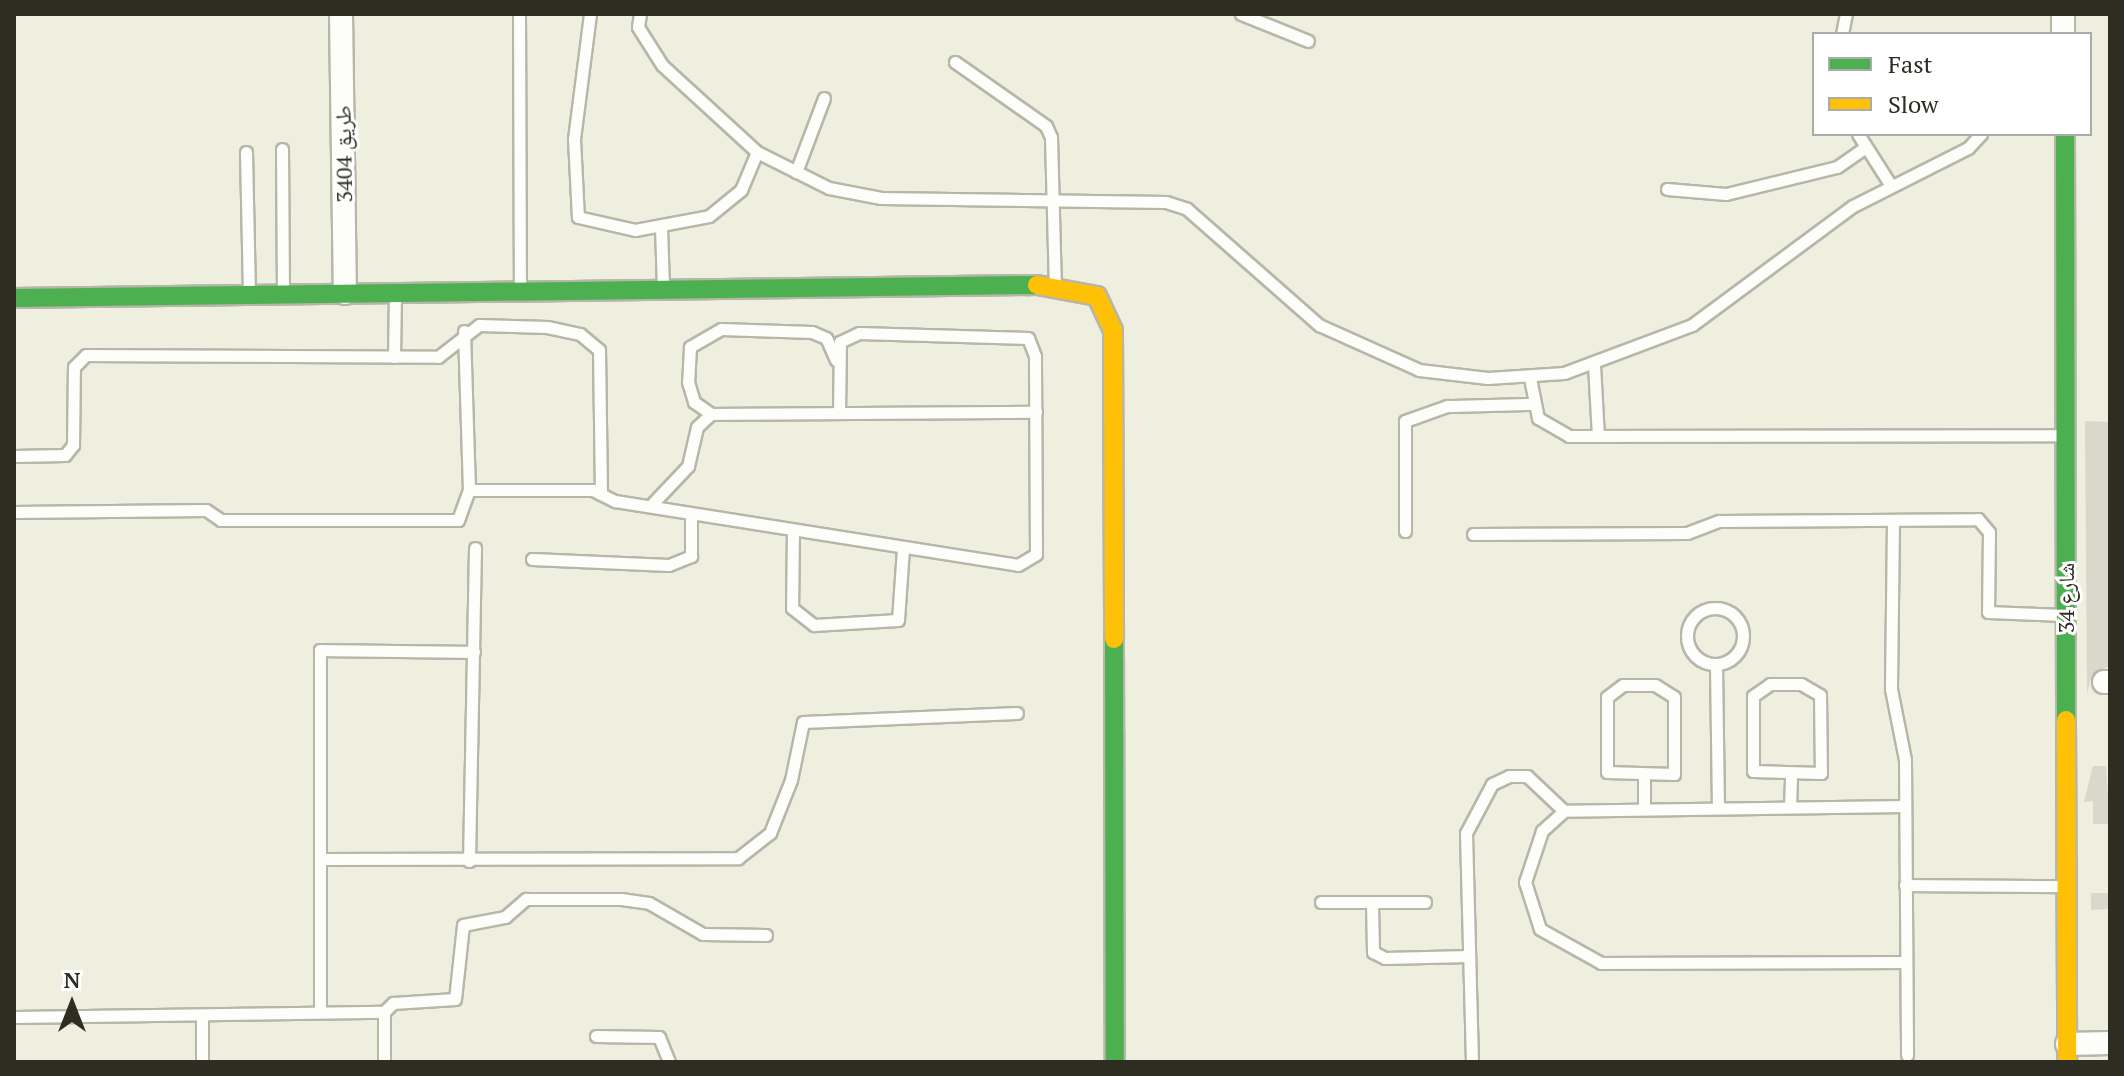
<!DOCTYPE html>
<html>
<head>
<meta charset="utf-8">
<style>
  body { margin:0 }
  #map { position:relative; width:2124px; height:1076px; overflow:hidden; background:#efefdf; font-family:"PT Serif","Noto Naskh Arabic",serif }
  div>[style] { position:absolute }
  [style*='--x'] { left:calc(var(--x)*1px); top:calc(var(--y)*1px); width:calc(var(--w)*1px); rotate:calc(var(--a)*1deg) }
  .building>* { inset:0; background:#d8d8cb }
  .roads { filter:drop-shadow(2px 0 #b6b6a9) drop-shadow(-2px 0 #b6b6a9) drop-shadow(0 2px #b6b6a9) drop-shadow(0 -2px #b6b6a9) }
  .lane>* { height:11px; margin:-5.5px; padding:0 5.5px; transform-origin:5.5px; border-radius:5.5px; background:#fdfdfa }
  .lane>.ring { margin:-5.5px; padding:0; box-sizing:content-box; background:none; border:11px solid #fdfdfa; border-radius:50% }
  .street>* { height:22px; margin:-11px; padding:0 11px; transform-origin:11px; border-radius:11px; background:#fdfdfa }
  .fast>* { height:18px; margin:-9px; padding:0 9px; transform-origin:9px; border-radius:9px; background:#4caf50 }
  .slow>* { height:18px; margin:-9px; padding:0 9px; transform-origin:9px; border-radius:9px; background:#ffc107 }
  span { translate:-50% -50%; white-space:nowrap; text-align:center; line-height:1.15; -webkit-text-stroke:6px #fff; paint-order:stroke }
  .street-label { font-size:22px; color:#2d2d22 }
  .frame { position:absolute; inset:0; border:16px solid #2d2d22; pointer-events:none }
  .legend { position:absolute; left:1812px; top:32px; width:280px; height:104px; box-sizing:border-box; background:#fff; border:2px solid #ababa7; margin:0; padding:10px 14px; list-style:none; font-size:24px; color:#2d2d22 }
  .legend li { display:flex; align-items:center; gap:16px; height:40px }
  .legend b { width:40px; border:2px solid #ababa7 }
  .north { position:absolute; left:32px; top:964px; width:80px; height:80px; -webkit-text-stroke:6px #fff; paint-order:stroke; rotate:0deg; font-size:22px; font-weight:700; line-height:32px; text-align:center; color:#2d2d22 }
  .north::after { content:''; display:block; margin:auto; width:28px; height:36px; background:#2d2d22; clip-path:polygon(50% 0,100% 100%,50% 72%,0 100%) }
</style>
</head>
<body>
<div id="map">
  <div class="building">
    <i style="clip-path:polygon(2085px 421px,2110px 422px,2110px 666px,2092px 674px,2087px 694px)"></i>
    <i style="clip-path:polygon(2093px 766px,2106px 766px,2110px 824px,2093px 824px,2093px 801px,2084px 802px)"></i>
    <i style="clip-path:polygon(2091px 893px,2110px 893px,2110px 909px,2091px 910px)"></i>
  </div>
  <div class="roads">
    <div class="lane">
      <i style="--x:519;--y:14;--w:275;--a:89.8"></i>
      <i style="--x:590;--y:14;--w:126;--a:97.3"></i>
      <i style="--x:574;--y:139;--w:78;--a:87.1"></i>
      <i style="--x:578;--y:217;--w:58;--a:12.8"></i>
      <i style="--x:635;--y:230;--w:75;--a:-10.7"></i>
      <i style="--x:709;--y:216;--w:41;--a:-39.1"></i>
      <i style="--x:741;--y:190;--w:41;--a:-67.2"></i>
      <i style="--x:640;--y:14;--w:13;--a:99"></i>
      <i style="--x:638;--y:27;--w:45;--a:57.7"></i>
      <i style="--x:662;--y:65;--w:129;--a:42.5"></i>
      <i style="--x:757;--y:152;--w:80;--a:26.6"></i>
      <i style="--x:829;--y:188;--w:53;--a:10.9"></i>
      <i style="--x:881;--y:198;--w:285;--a:0.8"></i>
      <i style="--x:1166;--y:202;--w:22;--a:18"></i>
      <i style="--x:1187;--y:209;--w:176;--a:41.3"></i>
      <i style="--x:1319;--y:325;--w:110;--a:24.2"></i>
      <i style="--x:1419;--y:370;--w:69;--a:6.6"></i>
      <i style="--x:1488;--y:378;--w:76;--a:-3.8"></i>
      <i style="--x:1564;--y:373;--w:137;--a:-20.6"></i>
      <i style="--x:1692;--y:325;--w:200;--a:-36.5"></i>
      <i style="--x:1853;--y:206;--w:129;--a:-26.8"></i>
      <i style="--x:1968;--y:148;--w:19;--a:-47"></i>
      <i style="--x:1241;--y:14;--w:72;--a:21.9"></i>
      <i style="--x:1842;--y:34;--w:20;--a:-79"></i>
      <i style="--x:955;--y:62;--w:111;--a:35.1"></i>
      <i style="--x:1046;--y:126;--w:12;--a:66"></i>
      <i style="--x:1051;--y:137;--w:148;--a:88.5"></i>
      <i style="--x:1858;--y:134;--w:59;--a:57.4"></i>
      <i style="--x:282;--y:149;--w:145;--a:89.6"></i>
      <i style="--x:246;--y:152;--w:142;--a:88.8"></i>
      <i style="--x:796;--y:172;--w:79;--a:-69.3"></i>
      <i style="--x:1667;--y:189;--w:59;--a:4.8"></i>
      <i style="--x:1726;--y:194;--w:114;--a:-13.7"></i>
      <i style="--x:1837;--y:167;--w:32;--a:-35"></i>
      <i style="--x:661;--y:227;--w:60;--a:88.1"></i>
      <i style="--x:394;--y:357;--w:63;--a:-89.1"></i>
      <i style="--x:836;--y:360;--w:24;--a:-114"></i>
      <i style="--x:826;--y:338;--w:15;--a:-157"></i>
      <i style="--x:812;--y:332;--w:91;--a:-178.1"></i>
      <i style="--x:721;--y:329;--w:36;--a:150"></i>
      <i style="--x:690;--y:347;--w:35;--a:93"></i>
      <i style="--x:688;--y:382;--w:21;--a:73"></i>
      <i style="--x:694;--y:402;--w:21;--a:35"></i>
      <i style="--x:711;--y:414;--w:325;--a:-0.4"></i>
      <i style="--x:1594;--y:365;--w:71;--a:86.8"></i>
      <i style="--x:1530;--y:378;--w:41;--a:78.7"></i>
      <i style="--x:1538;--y:418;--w:36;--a:30"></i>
      <i style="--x:1569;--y:436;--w:494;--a:-0.1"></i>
      <i style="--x:14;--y:456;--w:51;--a:-1.1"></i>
      <i style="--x:65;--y:455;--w:13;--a:-51"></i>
      <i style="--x:73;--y:445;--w:78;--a:-89.3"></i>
      <i style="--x:74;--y:367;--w:17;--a:-45"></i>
      <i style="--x:86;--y:355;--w:352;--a:0.3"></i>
      <i style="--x:438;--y:357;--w:52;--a:-38"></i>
      <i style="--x:479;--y:325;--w:68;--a:1.7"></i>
      <i style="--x:547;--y:327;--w:34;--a:12"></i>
      <i style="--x:580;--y:334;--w:25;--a:40"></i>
      <i style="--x:599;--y:350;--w:144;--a:89.2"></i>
      <i style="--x:469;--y:490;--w:124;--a:0"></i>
      <i style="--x:593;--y:490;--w:25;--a:27"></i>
      <i style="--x:615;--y:501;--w:408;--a:9"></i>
      <i style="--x:1018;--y:565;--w:21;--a:-31"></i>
      <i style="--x:1036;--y:554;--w:198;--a:-90.3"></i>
      <i style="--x:1035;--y:356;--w:19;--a:-111"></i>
      <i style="--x:1028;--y:338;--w:169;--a:-178.3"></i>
      <i style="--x:859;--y:333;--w:21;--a:155"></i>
      <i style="--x:840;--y:342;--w:71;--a:90.8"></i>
      <i style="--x:653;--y:503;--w:51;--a:-46.6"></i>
      <i style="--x:688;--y:466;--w:40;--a:-77"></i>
      <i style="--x:697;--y:427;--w:19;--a:-43"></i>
      <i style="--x:14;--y:512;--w:192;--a:-0.6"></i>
      <i style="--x:206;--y:510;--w:18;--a:34"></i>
      <i style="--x:221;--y:520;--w:237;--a:0"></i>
      <i style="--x:458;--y:520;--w:32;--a:-70"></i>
      <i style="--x:469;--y:490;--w:159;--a:-91.8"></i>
      <i style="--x:1893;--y:522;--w:167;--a:90.7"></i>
      <i style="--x:1891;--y:689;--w:72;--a:78.8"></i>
      <i style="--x:1905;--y:760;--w:295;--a:89.6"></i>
      <i style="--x:793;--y:531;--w:77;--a:90.7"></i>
      <i style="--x:792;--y:608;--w:28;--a:38"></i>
      <i style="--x:814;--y:625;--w:84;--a:-3.4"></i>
      <i style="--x:898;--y:620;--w:72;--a:-86"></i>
      <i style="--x:1405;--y:531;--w:110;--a:-90"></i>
      <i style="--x:1405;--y:421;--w:45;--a:-19.7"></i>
      <i style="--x:1447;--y:406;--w:84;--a:-1.4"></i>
      <i style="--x:1473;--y:534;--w:214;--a:-0.3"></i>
      <i style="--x:1687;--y:533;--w:34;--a:-21"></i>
      <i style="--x:1719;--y:521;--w:259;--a:-0.4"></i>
      <i style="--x:1978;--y:519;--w:17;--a:50"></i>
      <i style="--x:1989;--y:532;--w:80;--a:90.7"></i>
      <i style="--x:1988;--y:612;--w:76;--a:2.3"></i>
      <i style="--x:532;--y:559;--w:137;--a:2.5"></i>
      <i style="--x:669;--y:565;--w:24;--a:-22"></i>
      <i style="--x:691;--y:556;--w:42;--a:-90"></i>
      <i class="ring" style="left:1687px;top:608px;width:45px;height:45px"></i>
      <i style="--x:1716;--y:665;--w:143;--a:89.2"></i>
      <i style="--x:1770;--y:684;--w:31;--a:0"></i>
      <i style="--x:1801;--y:684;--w:22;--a:30"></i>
      <i style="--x:1820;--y:695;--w:78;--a:89.3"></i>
      <i style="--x:1821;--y:773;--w:68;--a:-178.3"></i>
      <i style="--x:1753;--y:771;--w:75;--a:-90"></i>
      <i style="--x:1753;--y:696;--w:21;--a:-35"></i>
      <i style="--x:1623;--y:685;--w:32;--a:0"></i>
      <i style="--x:1655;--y:685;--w:22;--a:32"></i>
      <i style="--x:1674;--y:697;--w:77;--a:90"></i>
      <i style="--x:1674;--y:774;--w:67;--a:-178.3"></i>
      <i style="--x:1607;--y:772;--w:75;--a:-90"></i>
      <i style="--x:1607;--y:697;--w:20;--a:-37"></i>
      <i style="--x:1905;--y:806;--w:341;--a:179.2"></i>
      <i style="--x:1564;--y:811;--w:30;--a:138"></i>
      <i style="--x:1542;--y:831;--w:54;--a:108.4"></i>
      <i style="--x:1525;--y:882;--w:49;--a:72.3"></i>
      <i style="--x:1540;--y:929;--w:70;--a:29.1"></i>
      <i style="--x:1601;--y:963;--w:305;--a:-0.2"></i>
      <i style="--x:1790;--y:807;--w:31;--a:-88"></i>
      <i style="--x:1644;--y:808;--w:31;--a:-90"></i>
      <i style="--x:320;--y:859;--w:418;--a:-0.1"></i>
      <i style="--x:738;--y:858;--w:41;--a:-38"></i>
      <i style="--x:770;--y:833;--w:57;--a:-68.4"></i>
      <i style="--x:791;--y:780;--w:59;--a:-78.3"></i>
      <i style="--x:803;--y:722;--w:214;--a:-2.4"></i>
      <i style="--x:469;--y:861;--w:313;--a:-88.9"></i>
      <i style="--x:1905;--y:885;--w:160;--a:0.4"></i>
      <i style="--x:1321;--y:902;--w:104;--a:0"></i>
      <i style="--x:1372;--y:903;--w:49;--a:88.8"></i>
      <i style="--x:1373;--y:952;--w:13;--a:27"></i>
      <i style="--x:1385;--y:958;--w:84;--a:-1.4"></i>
      <i style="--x:320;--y:1012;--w:362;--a:-90"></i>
      <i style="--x:320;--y:650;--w:154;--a:0.7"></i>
      <i style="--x:384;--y:1012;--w:50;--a:90"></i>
      <i style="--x:202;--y:1015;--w:47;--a:90"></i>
      <i style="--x:14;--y:1017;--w:370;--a:-0.8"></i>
      <i style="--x:384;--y:1012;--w:13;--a:-45"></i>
      <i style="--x:393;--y:1003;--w:62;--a:-3.7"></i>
      <i style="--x:455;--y:999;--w:74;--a:-83.8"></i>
      <i style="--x:463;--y:925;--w:43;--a:-10.8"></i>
      <i style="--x:505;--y:917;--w:28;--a:-41"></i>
      <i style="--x:526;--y:899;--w:95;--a:0"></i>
      <i style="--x:621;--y:899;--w:28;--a:8"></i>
      <i style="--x:649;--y:903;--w:62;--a:29.9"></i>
      <i style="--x:703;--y:934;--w:63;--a:0.9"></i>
      <i style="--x:596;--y:1036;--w:63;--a:0.9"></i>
      <i style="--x:659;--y:1037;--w:27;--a:68"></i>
      <i style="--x:1472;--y:1062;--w:229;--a:-91.5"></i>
      <i style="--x:1466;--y:833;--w:55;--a:-62"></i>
      <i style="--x:1492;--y:784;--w:19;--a:-25"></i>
      <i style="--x:1509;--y:776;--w:18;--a:0"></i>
      <i style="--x:1527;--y:776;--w:51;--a:43.4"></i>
    </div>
    <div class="street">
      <i style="--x:341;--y:14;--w:279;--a:89.2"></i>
      <i style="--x:2063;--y:14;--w:20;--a:90"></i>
      <i style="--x:2104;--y:682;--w:6;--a:0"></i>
      <i style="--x:2067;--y:1044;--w:43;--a:-1.3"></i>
    </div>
    <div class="fast">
      <i style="--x:2065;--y:134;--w:586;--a:89.9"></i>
      <i style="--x:14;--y:298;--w:1023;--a:-0.73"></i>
      <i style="--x:1114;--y:639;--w:423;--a:89.9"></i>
    </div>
    <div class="slow">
      <i style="--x:1037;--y:285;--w:61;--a:10.4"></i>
      <i style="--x:1097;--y:296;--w:38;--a:65"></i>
      <i style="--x:1113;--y:330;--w:309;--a:89.8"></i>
      <i style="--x:2066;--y:720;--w:342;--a:89.8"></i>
    </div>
  </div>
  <div class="street-label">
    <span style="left:343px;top:154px;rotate:-91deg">طريق 3404</span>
    <span style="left:2066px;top:598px;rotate:-90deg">شارع 34</span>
  </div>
  <div class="frame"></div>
  <ul class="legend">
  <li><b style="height:10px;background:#4caf50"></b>Fast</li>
  <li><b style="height:10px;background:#ffc107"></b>Slow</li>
  </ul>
  <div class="north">N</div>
</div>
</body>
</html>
